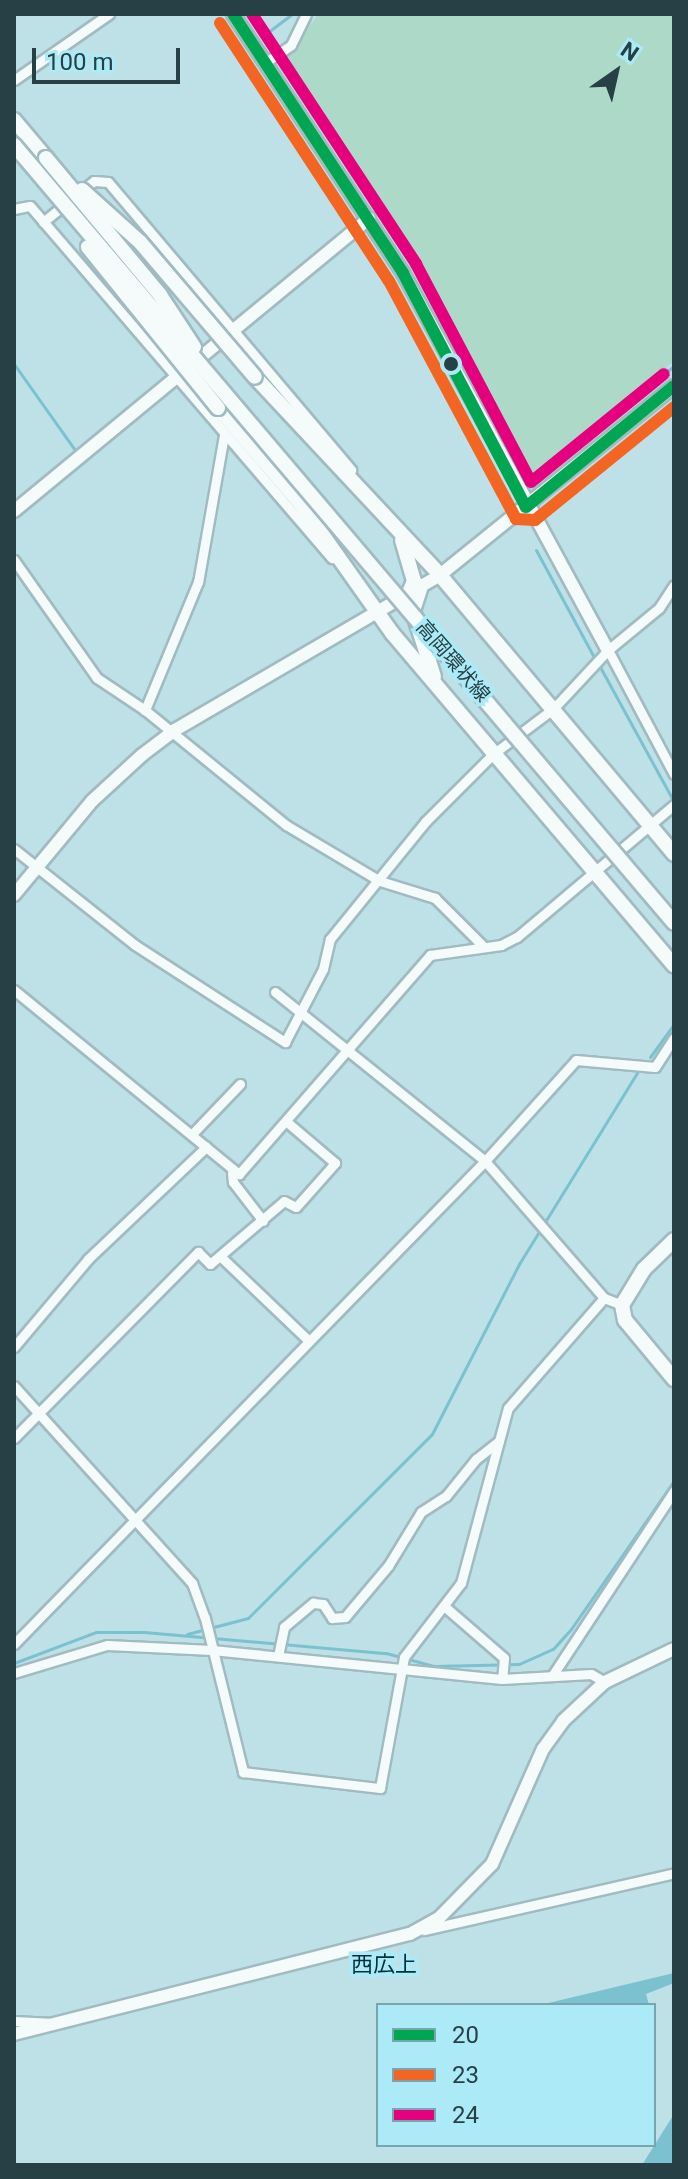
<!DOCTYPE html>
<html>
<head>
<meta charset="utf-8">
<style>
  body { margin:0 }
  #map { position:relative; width:688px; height:2179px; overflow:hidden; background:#bee0e7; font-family:Roboto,"Noto Sans JP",sans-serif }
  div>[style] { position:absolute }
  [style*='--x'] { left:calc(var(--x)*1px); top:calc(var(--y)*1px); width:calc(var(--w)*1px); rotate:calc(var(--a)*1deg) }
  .green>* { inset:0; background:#addac8 }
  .water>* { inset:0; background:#7cc1d0 }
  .stream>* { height:3px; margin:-1.5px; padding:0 1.5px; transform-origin:1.5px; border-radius:1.5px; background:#7cc1d0 }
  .roads { filter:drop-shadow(2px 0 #a1bbc1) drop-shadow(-2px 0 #a1bbc1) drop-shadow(0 2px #a1bbc1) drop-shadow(0 -2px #a1bbc1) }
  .minor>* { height:9px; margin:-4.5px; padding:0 4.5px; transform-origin:4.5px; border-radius:4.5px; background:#f5fafb }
  .tertiary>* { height:12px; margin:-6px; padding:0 6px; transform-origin:6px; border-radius:6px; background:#f5fafb }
  .primary>* { height:14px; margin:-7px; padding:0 7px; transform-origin:7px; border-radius:7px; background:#f5fafb }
  .bridges { filter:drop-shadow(2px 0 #a1bbc1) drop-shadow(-2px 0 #a1bbc1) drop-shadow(0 2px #a1bbc1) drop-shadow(0 -2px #a1bbc1) }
  .primary-bridge>* { height:14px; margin:-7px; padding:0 7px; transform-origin:7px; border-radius:7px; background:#f5fafb }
  .bus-1>* { height:12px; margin:-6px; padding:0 6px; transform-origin:6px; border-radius:6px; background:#00a651 }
  .bus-2>* { height:12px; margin:-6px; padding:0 6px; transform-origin:6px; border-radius:6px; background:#f26522 }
  .bus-3>* { height:12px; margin:-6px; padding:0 6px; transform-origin:6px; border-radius:6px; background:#e5007d }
  .dots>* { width:22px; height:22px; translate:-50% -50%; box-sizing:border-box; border:4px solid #adeaf8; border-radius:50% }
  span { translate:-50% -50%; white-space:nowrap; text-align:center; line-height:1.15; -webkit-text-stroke:7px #adeaf8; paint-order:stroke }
  .street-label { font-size:20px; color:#274045 }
  .neighbourhood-label { font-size:22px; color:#003039 }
  .frame { position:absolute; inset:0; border:16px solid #274045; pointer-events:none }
  .legend { position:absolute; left:376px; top:2003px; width:280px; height:144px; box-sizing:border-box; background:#adeaf8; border:2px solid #77a6b0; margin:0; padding:10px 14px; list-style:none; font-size:24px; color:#274045 }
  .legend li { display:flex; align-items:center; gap:16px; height:40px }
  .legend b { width:40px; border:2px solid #77a6b0 }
  .north { position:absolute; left:576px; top:32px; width:80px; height:80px; -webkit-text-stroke:6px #adeaf8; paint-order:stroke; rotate:34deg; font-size:22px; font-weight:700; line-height:32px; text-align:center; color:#274045 }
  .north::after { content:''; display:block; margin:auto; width:28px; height:36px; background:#274045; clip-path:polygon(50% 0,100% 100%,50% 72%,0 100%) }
  .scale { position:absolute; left:32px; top:48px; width:148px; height:36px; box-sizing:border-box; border:4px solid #274045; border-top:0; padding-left:10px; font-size:24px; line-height:28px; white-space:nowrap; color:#274045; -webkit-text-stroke:6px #adeaf8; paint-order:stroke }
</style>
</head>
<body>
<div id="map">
  <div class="green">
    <i style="clip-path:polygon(318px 14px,674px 14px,674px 361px,530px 478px,392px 224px,285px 60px)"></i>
  </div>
  <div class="water">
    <i style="clip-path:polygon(674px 1973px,674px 1983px,646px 1994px,649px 2005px,540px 2005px)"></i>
    <i style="clip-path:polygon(674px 2114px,674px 2165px,642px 2165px)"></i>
  </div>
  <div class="stream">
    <i style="--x:292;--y:14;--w:34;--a:143"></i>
    <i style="--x:265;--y:34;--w:274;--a:57.5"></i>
    <i style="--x:412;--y:265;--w:237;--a:61.5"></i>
    <i style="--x:14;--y:364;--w:109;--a:54.7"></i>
    <i style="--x:533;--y:478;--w:180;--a:-38.5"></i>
    <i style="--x:536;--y:550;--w:124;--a:61.6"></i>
    <i style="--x:599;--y:665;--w:156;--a:61.3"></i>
    <i style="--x:650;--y:1057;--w:41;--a:-54"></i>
    <i style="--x:187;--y:1634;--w:63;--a:-14.7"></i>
    <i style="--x:248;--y:1618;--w:260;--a:-45"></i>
    <i style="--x:432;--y:1434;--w:191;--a:-62.9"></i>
    <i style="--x:519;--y:1264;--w:225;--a:-58.3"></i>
    <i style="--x:14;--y:1663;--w:88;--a:-20.7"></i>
    <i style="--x:96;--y:1632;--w:48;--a:0"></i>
    <i style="--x:144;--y:1632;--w:243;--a:5"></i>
    <i style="--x:386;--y:1653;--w:50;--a:15.2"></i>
    <i style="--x:434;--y:1666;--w:85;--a:-1.3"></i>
    <i style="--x:519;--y:1664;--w:37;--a:-24"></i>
    <i style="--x:553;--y:1649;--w:27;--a:-48"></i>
    <i style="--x:571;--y:1629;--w:180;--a:-55.2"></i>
  </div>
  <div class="roads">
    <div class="minor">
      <i style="--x:266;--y:62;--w:30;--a:-34"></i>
      <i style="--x:291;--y:45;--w:34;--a:-64"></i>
      <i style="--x:14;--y:80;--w:116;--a:-34.8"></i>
      <i style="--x:80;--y:192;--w:18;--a:-38"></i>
      <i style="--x:94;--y:181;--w:14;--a:4"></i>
      <i style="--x:108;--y:182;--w:377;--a:49.8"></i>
      <i style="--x:14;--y:209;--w:16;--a:-11"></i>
      <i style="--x:30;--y:206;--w:464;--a:49.4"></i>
      <i style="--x:43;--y:222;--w:33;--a:-39"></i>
      <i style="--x:224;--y:435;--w:149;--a:100"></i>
      <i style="--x:198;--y:582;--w:139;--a:112.5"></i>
      <i style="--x:145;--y:710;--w:182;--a:39.2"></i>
      <i style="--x:286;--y:825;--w:109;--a:30.8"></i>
      <i style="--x:380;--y:881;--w:58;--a:17.2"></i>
      <i style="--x:435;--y:898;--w:69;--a:45"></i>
      <i style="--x:14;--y:560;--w:144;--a:54.9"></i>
      <i style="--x:97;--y:678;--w:58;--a:33.7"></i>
      <i style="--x:608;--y:650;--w:140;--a:62"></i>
      <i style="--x:14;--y:849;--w:154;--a:38.4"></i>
      <i style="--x:135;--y:945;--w:179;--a:32.9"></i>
      <i style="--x:285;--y:1042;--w:82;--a:-62.5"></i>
      <i style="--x:323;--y:969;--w:31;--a:-77"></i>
      <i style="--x:330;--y:939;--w:151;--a:-50.9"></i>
      <i style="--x:425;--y:822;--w:96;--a:-45"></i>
      <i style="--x:493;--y:754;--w:75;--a:-36.9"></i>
      <i style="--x:553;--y:709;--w:81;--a:-47"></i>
      <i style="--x:608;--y:650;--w:66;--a:-39.5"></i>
      <i style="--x:659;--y:608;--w:27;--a:-57"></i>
      <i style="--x:14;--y:990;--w:291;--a:39.3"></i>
      <i style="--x:239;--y:1174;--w:291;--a:-48.9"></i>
      <i style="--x:430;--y:955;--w:72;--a:-8"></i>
      <i style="--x:501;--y:945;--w:18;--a:-27"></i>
      <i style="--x:517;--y:937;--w:205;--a:-40.1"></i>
      <i style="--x:275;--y:992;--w:270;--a:38.8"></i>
      <i style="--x:485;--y:1161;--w:181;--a:49"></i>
      <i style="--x:604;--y:1298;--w:19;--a:21"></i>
      <i style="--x:193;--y:1133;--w:68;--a:-46.2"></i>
      <i style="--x:232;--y:1173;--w:9;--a:84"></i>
      <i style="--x:233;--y:1182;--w:49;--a:52.4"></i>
      <i style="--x:220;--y:1256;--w:122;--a:43.7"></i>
      <i style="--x:14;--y:1347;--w:115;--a:-49.9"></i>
      <i style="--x:88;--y:1259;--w:163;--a:-43.5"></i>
      <i style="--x:14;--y:1386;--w:266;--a:47.9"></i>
      <i style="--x:192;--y:1583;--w:37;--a:70"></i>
      <i style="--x:205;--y:1618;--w:159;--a:76.1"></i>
      <i style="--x:243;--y:1772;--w:138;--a:6.7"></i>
      <i style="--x:380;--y:1788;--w:133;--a:-79.6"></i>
      <i style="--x:404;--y:1657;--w:93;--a:-52.4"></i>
      <i style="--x:461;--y:1583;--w:181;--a:-75"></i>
      <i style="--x:508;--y:1408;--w:146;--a:-48.9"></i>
      <i style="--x:14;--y:1438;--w:262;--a:-45.3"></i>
      <i style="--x:198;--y:1252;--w:17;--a:45"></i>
      <i style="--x:210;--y:1264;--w:97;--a:-40.4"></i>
      <i style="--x:284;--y:1201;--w:13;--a:27"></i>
      <i style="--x:296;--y:1207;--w:59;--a:-48.4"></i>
      <i style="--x:335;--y:1163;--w:63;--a:-139.5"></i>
      <i style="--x:444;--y:1606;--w:79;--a:40.9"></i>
      <i style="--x:504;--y:1658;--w:21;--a:95"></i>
      <i style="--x:14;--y:1644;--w:675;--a:-45.72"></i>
      <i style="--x:485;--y:1161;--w:136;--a:-48"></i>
      <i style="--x:576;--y:1060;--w:79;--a:5.1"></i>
      <i style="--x:655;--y:1067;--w:35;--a:-57"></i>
      <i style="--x:278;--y:1656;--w:30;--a:-78"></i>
      <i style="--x:284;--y:1627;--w:38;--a:-40"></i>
      <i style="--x:313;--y:1603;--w:10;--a:6"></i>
      <i style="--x:323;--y:1604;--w:17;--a:57"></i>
      <i style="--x:332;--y:1618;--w:13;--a:-4"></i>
      <i style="--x:345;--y:1617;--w:67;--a:-49.9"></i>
      <i style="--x:388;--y:1566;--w:63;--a:-58.6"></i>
      <i style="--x:421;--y:1512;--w:30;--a:-33"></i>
      <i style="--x:446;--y:1496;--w:48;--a:-51"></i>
      <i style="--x:476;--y:1459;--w:29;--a:-38"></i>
      <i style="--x:14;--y:1673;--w:97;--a:-16.8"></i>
      <i style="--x:107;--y:1645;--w:105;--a:2.7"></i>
      <i style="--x:212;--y:1650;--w:291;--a:5.7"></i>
      <i style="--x:502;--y:1679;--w:89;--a:-3.2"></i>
      <i style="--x:591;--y:1674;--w:16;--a:30"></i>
      <i style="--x:552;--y:1676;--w:222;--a:-56.6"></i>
      <i style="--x:424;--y:1930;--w:256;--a:-12.8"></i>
      <i style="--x:14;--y:2021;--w:35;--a:3"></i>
    </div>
    <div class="tertiary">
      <i style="--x:233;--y:14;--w:310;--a:56.7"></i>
      <i style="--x:403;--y:273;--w:429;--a:61.5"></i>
      <i style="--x:14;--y:511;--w:460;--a:-39.5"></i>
      <i style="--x:14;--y:895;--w:122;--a:-50.3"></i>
      <i style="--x:92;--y:801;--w:68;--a:-42.6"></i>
      <i style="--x:142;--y:755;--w:41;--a:-37.1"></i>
      <i style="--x:175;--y:730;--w:307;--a:-30.3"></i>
      <i style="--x:440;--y:575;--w:301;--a:-38.9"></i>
      <i style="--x:14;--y:2034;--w:408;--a:-14.2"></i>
      <i style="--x:410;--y:1934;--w:33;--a:-29"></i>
      <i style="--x:439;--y:1918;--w:76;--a:-45.5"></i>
      <i style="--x:492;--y:1864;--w:126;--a:-66.1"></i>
      <i style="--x:543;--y:1749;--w:34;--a:-54"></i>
      <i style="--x:563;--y:1721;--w:57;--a:-42.9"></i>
      <i style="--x:605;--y:1682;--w:76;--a:-25.6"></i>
    </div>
    <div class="primary">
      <i style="--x:14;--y:120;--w:50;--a:49.9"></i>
      <i style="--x:255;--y:377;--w:271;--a:46.9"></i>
      <i style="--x:440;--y:575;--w:364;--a:50"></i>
      <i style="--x:218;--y:408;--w:125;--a:49.2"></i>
      <i style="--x:300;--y:503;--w:159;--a:54.7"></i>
      <i style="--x:392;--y:633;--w:436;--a:49.7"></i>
      <i style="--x:402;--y:540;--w:43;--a:73.7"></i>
      <i style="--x:414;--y:581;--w:15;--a:113"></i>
      <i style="--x:421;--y:586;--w:26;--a:108"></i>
      <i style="--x:413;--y:611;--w:69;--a:72.3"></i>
      <i style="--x:674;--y:1240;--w:42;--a:136"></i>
      <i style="--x:644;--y:1269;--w:42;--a:121.4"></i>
      <i style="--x:622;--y:1305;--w:15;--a:79"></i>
      <i style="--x:625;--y:1320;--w:77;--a:50.3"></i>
    </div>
  </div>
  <div class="bridges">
    <div class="primary-bridge">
      <i style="--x:14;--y:145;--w:1020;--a:49.69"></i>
      <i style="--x:46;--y:158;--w:178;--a:50.2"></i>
      <i style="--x:160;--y:295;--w:62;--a:56.8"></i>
      <i style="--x:82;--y:190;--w:78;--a:41.9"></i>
      <i style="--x:140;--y:242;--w:177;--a:49.6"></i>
      <i style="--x:88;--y:247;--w:207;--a:51.1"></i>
    </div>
  </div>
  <div class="bus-1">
    <i style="--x:233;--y:14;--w:310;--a:56.7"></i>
    <i style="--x:403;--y:273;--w:264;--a:62.3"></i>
    <i style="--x:526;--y:507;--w:191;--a:-39.3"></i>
  </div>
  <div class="bus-2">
    <i style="--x:220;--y:23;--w:308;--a:56.8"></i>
    <i style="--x:389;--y:281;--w:270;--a:61.9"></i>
    <i style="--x:516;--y:519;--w:19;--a:3"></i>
    <i style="--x:535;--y:520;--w:179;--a:-39.1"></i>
  </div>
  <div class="bus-3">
    <i style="--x:252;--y:14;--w:299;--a:56.7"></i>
    <i style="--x:416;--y:264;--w:246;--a:62.2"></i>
    <i style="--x:531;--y:482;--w:171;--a:-39.1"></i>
  </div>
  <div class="dots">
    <i style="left:451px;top:364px;background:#274045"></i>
  </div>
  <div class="street-label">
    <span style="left:453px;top:661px;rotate:49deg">高岡環状線</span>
  </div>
  <div class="neighbourhood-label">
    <span style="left:384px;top:1965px">西広上</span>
  </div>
  <div class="frame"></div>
  <ul class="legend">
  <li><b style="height:10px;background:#00a651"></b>20</li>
  <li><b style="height:10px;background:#f26522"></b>23</li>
  <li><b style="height:10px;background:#e5007d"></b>24</li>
  </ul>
  <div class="north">N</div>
  <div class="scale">100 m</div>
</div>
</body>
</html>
